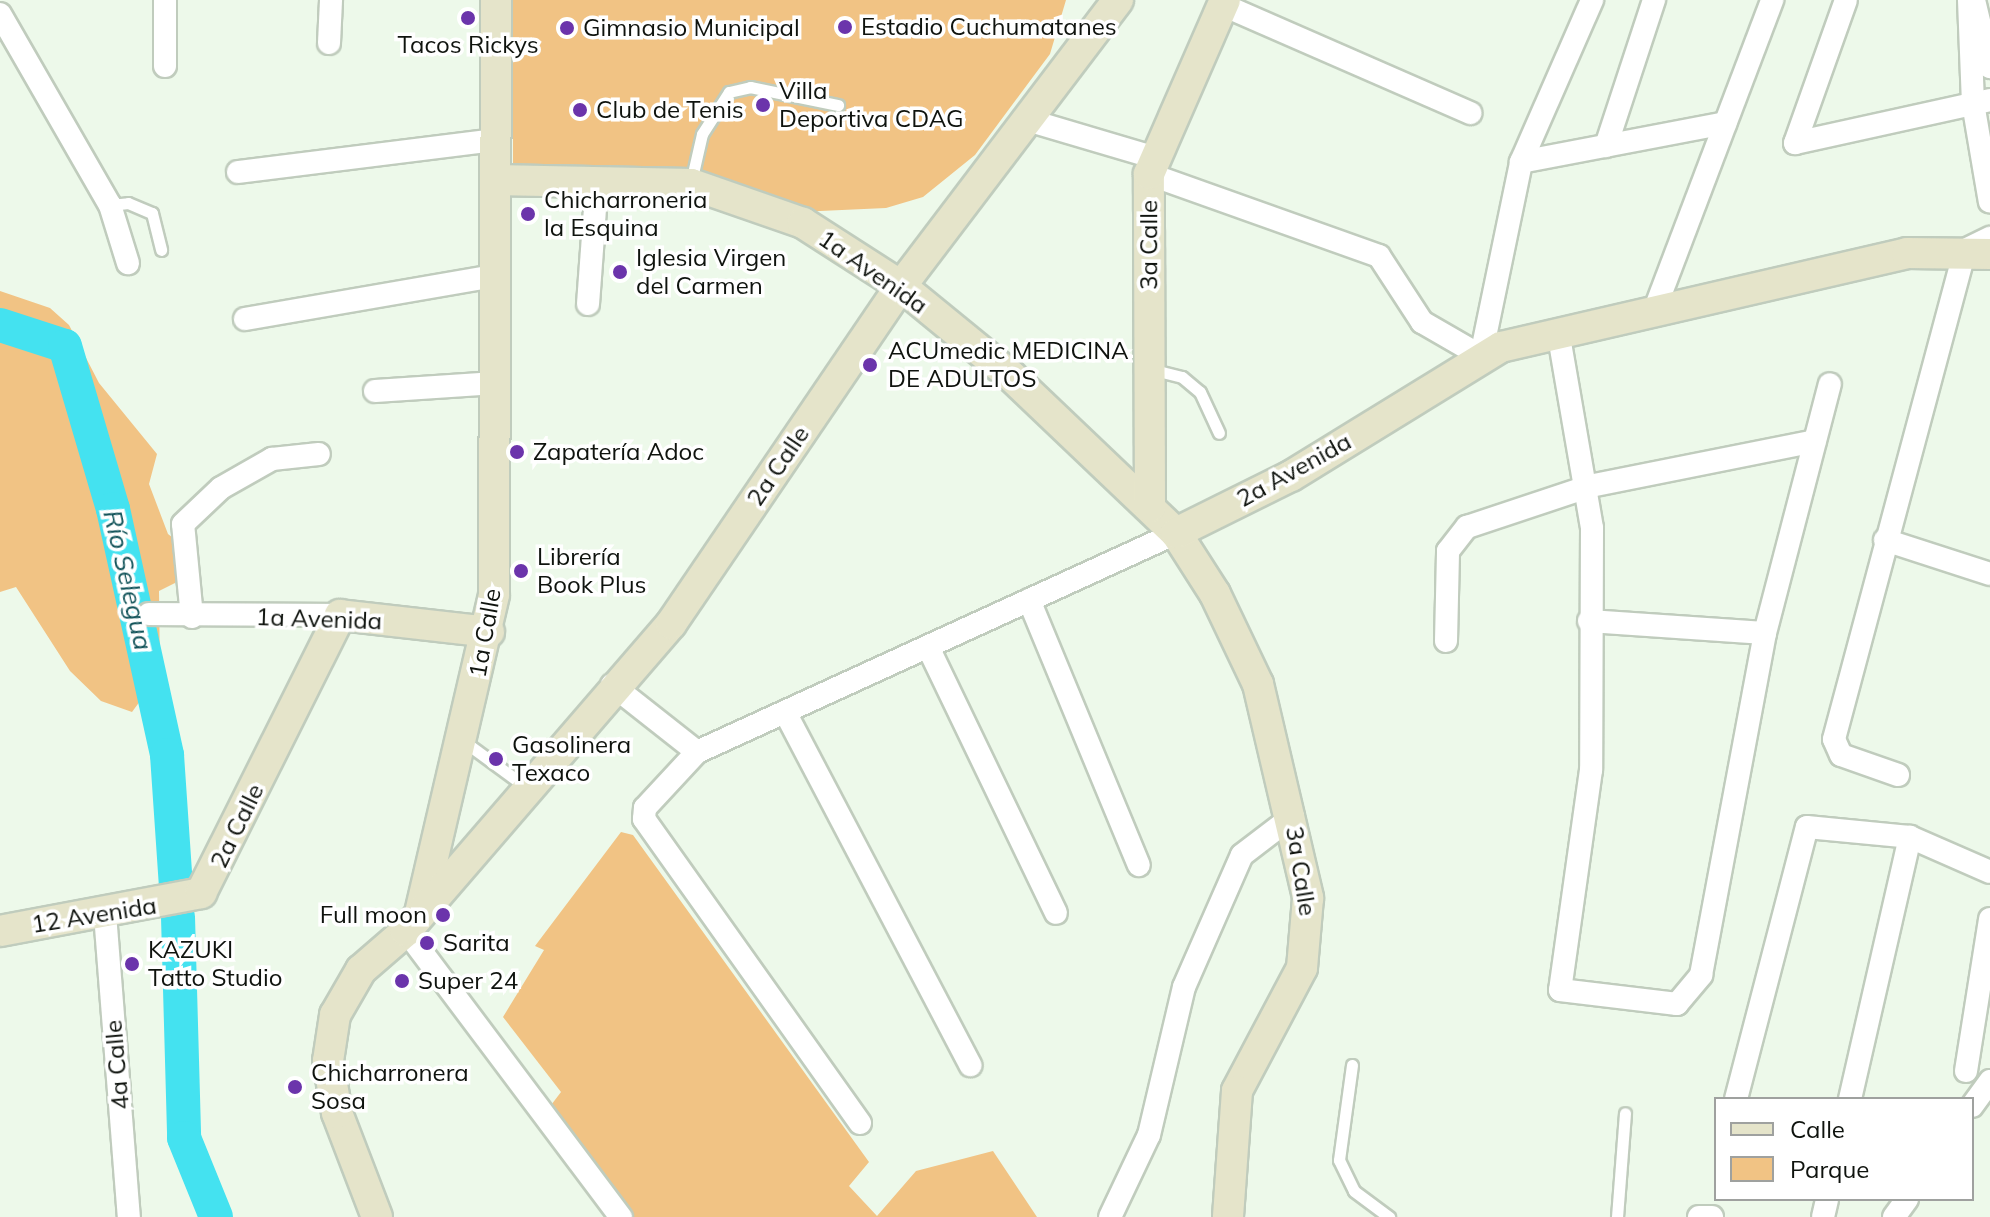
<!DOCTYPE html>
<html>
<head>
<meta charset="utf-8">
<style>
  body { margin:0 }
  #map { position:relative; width:1990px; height:1217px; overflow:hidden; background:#edf9ea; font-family:Mulish,sans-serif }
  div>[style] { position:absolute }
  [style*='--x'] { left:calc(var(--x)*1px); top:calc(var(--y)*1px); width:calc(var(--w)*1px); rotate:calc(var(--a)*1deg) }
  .green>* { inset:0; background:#f1c384 }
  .river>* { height:34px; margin:-17px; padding:0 17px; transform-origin:17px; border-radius:17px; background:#44e2f0 }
  .roads { filter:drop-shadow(2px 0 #c0ccbd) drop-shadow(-2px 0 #c0ccbd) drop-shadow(0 2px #c0ccbd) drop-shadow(0 -2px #c0ccbd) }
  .lane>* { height:11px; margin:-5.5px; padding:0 5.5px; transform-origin:5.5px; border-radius:5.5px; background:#fff }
  .street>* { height:22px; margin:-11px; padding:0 11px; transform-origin:11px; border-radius:11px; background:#fff }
  .secondary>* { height:30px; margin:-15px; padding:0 15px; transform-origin:15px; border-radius:15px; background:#e5e4ca }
  .dots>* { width:22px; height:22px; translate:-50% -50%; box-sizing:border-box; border:4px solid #fff; border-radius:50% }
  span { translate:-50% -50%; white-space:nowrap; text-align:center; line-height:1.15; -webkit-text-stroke:7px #fff; paint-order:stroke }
  .poi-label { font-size:24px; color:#0f130e }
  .left { translate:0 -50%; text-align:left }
  .right { translate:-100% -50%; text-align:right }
  .street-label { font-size:24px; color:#0f130e }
  .water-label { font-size:26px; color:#115359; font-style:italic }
  .legend { position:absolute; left:1714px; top:1097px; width:260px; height:104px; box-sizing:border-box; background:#fff; border:2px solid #9fa19f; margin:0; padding:10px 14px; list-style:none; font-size:24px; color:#0f130e }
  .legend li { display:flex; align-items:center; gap:16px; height:40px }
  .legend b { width:40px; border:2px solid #9fa19f }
</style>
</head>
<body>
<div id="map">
  <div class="green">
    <i style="clip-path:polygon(513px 0,1066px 0,1050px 54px,975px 155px,923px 197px,886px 208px,798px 212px,765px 203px,513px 188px)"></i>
    <i style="clip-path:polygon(0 291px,50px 308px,69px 325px,99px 383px,157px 454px,149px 484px,168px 534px,187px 549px,175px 583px,159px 591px,160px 674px,132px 712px,101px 701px,70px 671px,16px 587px,0 592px)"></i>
    <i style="clip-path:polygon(621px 832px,633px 835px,869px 1162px,849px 1186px,877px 1216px,916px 1171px,993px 1151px,1037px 1217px,624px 1217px,542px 1117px,561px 1092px,503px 1017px,544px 950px,535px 946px)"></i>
  </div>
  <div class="river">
    <i style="--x:0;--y:325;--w:68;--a:17.9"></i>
    <i style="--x:65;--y:346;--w:170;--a:73.6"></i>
    <i style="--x:113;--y:509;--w:252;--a:77.6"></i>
    <i style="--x:167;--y:755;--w:131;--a:86.1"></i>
    <i style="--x:178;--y:917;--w:221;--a:88.4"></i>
    <i style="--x:184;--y:1138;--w:85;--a:67.9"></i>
  </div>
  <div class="roads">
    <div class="lane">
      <i style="--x:691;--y:182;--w:49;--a:-77.1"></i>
      <i style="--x:702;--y:134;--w:50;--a:-57.3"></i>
      <i style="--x:729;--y:92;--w:22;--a:-13"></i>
      <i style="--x:750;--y:87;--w:90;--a:11.6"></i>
      <i style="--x:110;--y:205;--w:18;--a:-6"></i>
      <i style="--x:128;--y:203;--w:26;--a:23"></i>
      <i style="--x:152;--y:213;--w:38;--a:76"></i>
      <i style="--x:1150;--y:369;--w:33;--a:14"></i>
      <i style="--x:1182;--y:377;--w:23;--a:40"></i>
      <i style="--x:1200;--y:392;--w:45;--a:65.1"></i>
      <i style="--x:462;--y:740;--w:79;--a:36.3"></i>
      <i style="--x:1352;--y:1065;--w:96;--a:97.8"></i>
      <i style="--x:1339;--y:1160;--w:34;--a:64"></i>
      <i style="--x:1354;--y:1191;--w:44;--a:36.6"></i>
      <i style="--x:1617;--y:1217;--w:104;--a:-85.6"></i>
    </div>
    <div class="street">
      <i style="--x:1846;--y:0;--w:152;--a:109.6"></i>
      <i style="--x:1795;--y:143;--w:200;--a:-12.4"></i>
      <i style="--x:1969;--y:0;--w:103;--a:87.8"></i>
      <i style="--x:1973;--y:103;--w:100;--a:80.3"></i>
      <i style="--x:1974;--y:0;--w:69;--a:76.6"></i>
      <i style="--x:1223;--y:5;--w:270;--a:23.6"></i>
      <i style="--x:0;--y:14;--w:220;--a:60.1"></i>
      <i style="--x:110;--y:205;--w:61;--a:72.8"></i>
      <i style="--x:329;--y:43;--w:43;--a:-87.3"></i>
      <i style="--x:165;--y:66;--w:66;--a:-90"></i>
      <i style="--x:1024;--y:119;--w:138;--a:16.5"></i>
      <i style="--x:1606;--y:146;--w:154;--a:-71.8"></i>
      <i style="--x:1521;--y:162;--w:208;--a:-10.8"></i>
      <i style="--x:238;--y:172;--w:259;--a:-7.1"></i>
      <i style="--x:1149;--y:174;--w:244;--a:19.6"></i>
      <i style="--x:1379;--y:256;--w:79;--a:56.9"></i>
      <i style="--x:1422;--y:322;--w:68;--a:30"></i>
      <i style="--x:1481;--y:356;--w:198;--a:-78.3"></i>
      <i style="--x:1521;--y:162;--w:177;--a:-66.3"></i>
      <i style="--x:588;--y:304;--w:122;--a:-85.8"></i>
      <i style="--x:1653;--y:314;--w:336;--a:-69.2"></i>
      <i style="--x:245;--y:319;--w:254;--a:-9.8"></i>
      <i style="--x:1558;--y:331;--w:200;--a:80.2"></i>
      <i style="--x:1592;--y:528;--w:242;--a:90.2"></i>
      <i style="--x:1591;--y:770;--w:222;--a:98"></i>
      <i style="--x:1560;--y:990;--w:118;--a:6.8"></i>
      <i style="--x:1677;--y:1004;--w:38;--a:-50"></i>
      <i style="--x:1701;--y:975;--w:348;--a:-79.4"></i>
      <i style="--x:1765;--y:633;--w:257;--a:-75.4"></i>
      <i style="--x:375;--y:391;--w:121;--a:-3.8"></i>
      <i style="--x:1885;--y:540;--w:110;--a:17.9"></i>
      <i style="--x:1029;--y:600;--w:287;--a:67.5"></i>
      <i style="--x:149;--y:614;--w:191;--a:0.3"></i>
      <i style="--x:192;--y:617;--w:93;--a:-95.5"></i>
      <i style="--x:183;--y:524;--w:52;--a:-43.5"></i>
      <i style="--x:221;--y:488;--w:59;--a:-29.6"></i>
      <i style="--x:272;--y:459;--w:47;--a:-6.1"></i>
      <i style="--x:1589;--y:621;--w:176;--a:3.9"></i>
      <i style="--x:1446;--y:641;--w:90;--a:-88.7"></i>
      <i style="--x:1448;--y:551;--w:31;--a:-52"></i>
      <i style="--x:1467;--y:527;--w:130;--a:-18.4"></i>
      <i style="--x:1590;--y:486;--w:229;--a:-11.3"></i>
      <i style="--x:928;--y:647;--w:295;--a:64.3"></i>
      <i style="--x:612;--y:685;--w:108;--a:38.2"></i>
      <i style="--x:785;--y:712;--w:399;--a:62.3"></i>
      <i style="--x:1898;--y:775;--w:60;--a:-160.7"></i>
      <i style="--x:1841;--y:755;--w:17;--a:-114"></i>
      <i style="--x:1834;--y:739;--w:506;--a:-75"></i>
      <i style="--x:1965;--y:250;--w:28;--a:-26"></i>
      <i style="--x:105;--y:914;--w:304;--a:85.5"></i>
      <i style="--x:406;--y:931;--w:358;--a:53.1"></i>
      <i style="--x:1966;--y:1071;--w:154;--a:-81"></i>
      <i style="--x:1736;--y:1099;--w:281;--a:-75.4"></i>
      <i style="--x:1807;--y:827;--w:103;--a:5.5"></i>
      <i style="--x:1910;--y:837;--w:87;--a:23.6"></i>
      <i style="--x:1850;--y:1099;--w:269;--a:-77.1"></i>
      <i style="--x:1972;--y:1106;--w:31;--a:-54"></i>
      <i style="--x:860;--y:1123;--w:373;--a:-125.4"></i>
      <i style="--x:644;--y:819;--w:11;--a:-85"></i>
      <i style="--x:645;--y:808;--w:76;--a:-47.1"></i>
      <i style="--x:697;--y:752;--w:527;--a:-24.57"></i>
      <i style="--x:1110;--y:1217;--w:91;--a:-64.6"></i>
      <i style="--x:1149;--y:1135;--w:152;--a:-76.7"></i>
      <i style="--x:1184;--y:987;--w:144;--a:-66.3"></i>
      <i style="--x:1242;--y:855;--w:64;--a:-37.4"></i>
      <i style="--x:1699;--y:1217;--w:13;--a:0"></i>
      <i style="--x:1823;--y:1217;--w:18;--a:-77"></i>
      <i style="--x:1894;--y:1217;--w:22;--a:-54"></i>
    </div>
    <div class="secondary">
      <i style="--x:495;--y:180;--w:196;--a:1.2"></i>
      <i style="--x:691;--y:184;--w:119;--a:19.2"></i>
      <i style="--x:803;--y:223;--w:117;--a:32.7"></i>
      <i style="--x:901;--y:286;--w:142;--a:39.3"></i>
      <i style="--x:1011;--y:376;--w:228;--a:43.6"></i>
      <i style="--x:1176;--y:533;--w:72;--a:57.4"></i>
      <i style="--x:1215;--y:594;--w:100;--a:64.5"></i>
      <i style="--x:1258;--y:684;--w:220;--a:76.8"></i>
      <i style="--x:1308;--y:898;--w:70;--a:94.9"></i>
      <i style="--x:1302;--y:968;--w:139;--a:117.9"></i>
      <i style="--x:1237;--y:1091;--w:126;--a:94.1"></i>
      <i style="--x:1150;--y:507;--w:333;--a:-90.2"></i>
      <i style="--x:1149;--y:174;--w:190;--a:-66.4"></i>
      <i style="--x:1176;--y:533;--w:128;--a:-26.4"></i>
      <i style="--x:1291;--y:476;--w:246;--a:-31.6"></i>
      <i style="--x:1501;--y:347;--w:417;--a:-13"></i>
      <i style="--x:1907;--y:253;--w:83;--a:0.7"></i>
      <i style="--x:420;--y:913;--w:326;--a:-76.9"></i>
      <i style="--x:494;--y:595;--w:595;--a:-89.81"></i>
      <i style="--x:0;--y:931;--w:205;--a:-10.7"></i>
      <i style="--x:201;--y:893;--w:311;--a:-63.4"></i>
      <i style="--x:340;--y:615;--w:150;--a:6.5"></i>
      <i style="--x:377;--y:1217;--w:111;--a:-111"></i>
      <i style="--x:337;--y:1113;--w:53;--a:-99.8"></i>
      <i style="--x:328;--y:1061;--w:47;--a:-81.3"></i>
      <i style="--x:335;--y:1015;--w:52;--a:-60"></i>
      <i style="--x:361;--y:970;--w:60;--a:-40.9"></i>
      <i style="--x:406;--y:931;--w:406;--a:-49.2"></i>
      <i style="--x:671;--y:624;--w:409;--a:-55.8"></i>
      <i style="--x:901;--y:286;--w:359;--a:-52.8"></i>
    </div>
  </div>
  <div class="dots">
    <i style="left:468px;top:18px;background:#6b34ab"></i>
    <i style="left:845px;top:27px;background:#6b34ab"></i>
    <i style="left:567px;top:28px;background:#6b34ab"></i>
    <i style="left:763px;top:105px;background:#6b34ab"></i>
    <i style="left:580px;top:110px;background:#6b34ab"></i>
    <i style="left:528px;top:214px;background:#6b34ab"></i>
    <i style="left:620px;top:272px;background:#6b34ab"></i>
    <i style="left:870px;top:365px;background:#6b34ab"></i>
    <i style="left:517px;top:452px;background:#6b34ab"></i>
    <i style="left:521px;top:571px;background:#6b34ab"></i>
    <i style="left:496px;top:759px;background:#6b34ab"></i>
    <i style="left:443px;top:915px;background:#6b34ab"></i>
    <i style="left:427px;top:943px;background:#6b34ab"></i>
    <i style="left:132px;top:964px;background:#6b34ab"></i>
    <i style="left:402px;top:981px;background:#6b34ab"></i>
    <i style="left:295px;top:1087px;background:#6b34ab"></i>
  </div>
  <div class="poi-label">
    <span class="left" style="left:861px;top:27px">Estadio Cuchumatanes</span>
    <span class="left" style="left:583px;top:28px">Gimnasio Municipal</span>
    <span style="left:468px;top:45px">Tacos Rickys</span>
    <span class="left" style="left:779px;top:105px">Villa<br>Deportiva CDAG</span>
    <span class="left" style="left:596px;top:110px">Club de Tenis</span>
    <span class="left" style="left:544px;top:214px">Chicharroneria<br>la Esquina</span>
    <span class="left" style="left:636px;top:272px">Iglesia Virgen<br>del Carmen</span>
    <span class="left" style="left:888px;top:365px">ACUmedic MEDICINA<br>DE ADULTOS</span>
    <span class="left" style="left:533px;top:452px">Zapatería Adoc</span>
    <span class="left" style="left:537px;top:571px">Librería<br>Book Plus</span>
    <span class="left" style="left:512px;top:759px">Gasolinera<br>Texaco</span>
    <span class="right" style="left:427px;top:915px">Full moon</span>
    <span class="left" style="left:443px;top:943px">Sarita</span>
    <span class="left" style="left:148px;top:964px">KAZUKI<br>Tatto Studio</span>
    <span class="left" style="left:418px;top:981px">Super 24</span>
    <span class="left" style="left:311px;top:1087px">Chicharronera<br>Sosa</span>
  </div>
  <div class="street-label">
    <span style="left:1149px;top:245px;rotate:-90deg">3a Calle</span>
    <span style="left:873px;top:272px;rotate:35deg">1a Avenida</span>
    <span style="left:778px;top:466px;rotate:-56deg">2a Calle</span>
    <span style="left:1294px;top:470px;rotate:-29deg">2a Avenida</span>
    <span style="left:319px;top:619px;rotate:2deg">1a Avenida</span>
    <span style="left:485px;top:633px;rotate:-80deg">1a Calle</span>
    <span style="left:237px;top:826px;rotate:-64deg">2a Calle</span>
    <span style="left:1301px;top:871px;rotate:81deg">3a Calle</span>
    <span style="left:94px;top:915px;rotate:-9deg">12 Avenida</span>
    <span style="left:117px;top:1065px;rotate:-95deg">4a Calle</span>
  </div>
  <div class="water-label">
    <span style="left:128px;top:580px;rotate:77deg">Río Selegua</span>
  </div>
  <ul class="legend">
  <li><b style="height:10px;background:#e5e4ca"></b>Calle</li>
  <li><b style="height:22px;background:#f1c384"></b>Parque</li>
  </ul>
</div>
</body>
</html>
